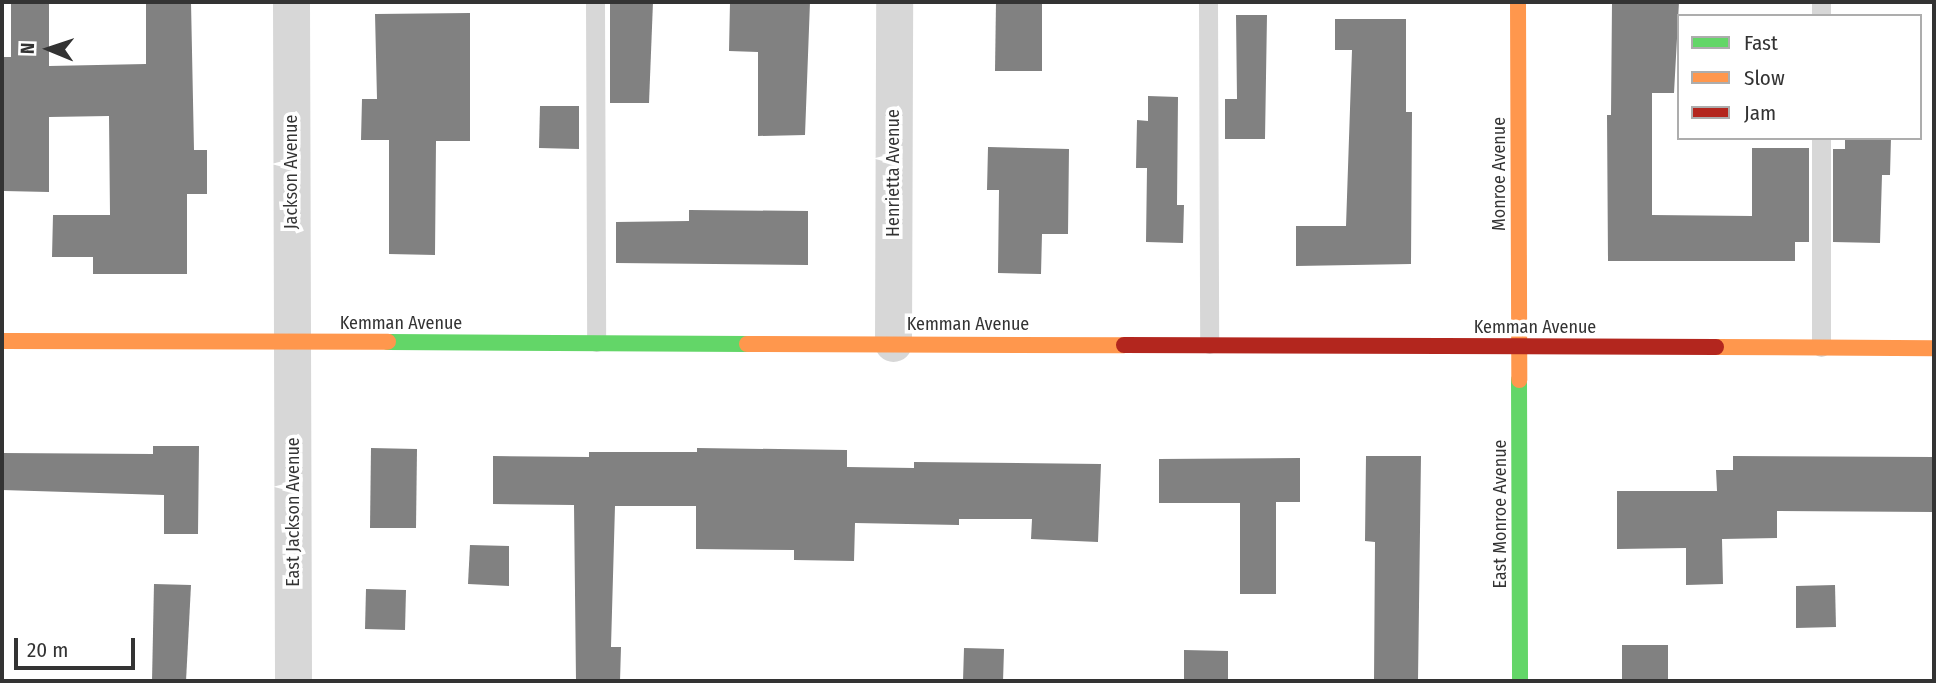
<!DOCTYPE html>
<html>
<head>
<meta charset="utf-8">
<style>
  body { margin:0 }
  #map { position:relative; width:1936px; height:683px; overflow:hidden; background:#fff; font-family:"Fira Sans Condensed",sans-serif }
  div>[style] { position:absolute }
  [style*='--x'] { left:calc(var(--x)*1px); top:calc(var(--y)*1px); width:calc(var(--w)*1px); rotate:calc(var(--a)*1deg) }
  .building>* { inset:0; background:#818181 }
  .lane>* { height:19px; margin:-9.5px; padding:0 9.5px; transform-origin:9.5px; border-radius:9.5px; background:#d7d7d7 }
  .street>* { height:37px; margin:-18.5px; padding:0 18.5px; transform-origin:18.5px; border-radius:18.5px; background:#d7d7d7 }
  .fast>* { height:16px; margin:-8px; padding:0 8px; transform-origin:8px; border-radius:8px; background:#63d668 }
  .slow>* { height:16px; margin:-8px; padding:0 8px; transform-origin:8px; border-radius:8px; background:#ff974d }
  .jam>* { height:16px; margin:-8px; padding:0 8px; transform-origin:8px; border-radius:8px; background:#b3261e }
  span { translate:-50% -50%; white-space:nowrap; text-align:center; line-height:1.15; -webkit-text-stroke:7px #fff; paint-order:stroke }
  .street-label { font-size:18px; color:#333 }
  .frame { position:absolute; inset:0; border:4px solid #333; pointer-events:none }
  .legend { position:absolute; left:1677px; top:14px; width:245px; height:126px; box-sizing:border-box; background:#fff; border:2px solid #adadad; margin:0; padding:9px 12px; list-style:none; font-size:21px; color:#333 }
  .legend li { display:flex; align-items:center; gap:14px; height:35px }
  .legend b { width:35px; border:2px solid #adadad }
  .north { position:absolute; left:14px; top:14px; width:70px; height:70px; -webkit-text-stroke:5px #fff; paint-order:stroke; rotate:272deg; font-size:19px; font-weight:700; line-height:28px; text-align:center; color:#333 }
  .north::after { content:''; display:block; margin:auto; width:24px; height:32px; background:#333; clip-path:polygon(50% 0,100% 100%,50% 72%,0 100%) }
  .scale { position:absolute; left:14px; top:638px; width:121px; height:32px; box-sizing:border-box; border:4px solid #333; border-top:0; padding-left:9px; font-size:21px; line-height:24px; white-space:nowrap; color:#333; -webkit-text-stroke:5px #fff; paint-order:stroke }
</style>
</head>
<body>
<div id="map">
  <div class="building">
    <i style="clip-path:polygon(11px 2px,49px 2px,49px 66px,146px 64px,146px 2px,191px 2px,194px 150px,207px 150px,207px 194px,187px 194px,187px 274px,93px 274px,93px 257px,52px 257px,53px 215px,110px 215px,109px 116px,49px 117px,49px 192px,4px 191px,3px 57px,11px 57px)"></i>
    <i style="clip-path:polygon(610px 2px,653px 2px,649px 103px,610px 103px)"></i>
    <i style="clip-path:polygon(730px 2px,810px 2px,805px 135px,758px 136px,758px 52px,729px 51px)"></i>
    <i style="clip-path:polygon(996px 2px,1042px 2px,1042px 71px,995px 71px)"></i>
    <i style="clip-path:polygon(1612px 2px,1679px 2px,1674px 93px,1652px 93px,1652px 215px,1752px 216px,1752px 148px,1809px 148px,1809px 242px,1795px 242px,1795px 261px,1608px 261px,1607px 115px,1611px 115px)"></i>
    <i style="clip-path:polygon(470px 13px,470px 141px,436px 141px,435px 255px,389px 254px,389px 140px,361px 140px,362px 99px,377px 99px,375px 14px)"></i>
    <i style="clip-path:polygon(1236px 15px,1267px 15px,1265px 139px,1225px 139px,1225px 99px,1237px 99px)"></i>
    <i style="clip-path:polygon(1335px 19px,1406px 19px,1406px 112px,1412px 112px,1411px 264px,1296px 266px,1296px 226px,1346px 226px,1352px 50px,1335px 50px)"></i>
    <i style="clip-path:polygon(1148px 96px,1178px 97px,1177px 205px,1184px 205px,1183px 243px,1146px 242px,1147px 168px,1136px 168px,1137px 120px,1148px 121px)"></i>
    <i style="clip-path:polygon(540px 106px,579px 106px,579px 149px,539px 148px)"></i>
    <i style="clip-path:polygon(1845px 138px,1891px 138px,1890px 175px,1882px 175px,1880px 243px,1833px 242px,1833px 149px,1845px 149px)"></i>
    <i style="clip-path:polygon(988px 147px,1069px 149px,1068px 234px,1042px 234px,1041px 274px,998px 273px,999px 190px,987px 190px)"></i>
    <i style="clip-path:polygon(689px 210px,808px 211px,808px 265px,616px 263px,616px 222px,689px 221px)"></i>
    <i style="clip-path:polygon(153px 446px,199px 446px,198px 534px,164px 534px,164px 495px,2px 490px,2px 453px,153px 454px)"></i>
    <i style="clip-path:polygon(371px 448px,417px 449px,416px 528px,370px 528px)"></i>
    <i style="clip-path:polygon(697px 448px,847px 450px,847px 467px,914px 468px,914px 462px,1101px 464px,1098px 542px,1031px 539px,1032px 519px,959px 519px,959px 525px,855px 523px,854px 561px,794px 560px,794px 550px,696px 549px,696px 506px,615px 506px,611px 647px,621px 647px,620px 681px,576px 681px,574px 505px,493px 504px,493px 456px,589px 457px,589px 452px,697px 452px)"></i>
    <i style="clip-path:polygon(1366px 456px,1421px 456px,1418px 681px,1374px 681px,1375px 542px,1365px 541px)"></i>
    <i style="clip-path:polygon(1733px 456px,1934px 457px,1934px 512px,1777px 511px,1777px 538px,1722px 539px,1723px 584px,1686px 585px,1686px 548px,1617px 549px,1617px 491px,1717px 491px,1716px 470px,1733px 470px)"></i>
    <i style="clip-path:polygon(1300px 458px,1300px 502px,1276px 502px,1276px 594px,1240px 594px,1240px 503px,1159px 503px,1159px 459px)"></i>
    <i style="clip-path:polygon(470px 545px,509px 546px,509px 586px,468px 584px)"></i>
    <i style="clip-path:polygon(154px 584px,191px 585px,186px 681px,152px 681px)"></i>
    <i style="clip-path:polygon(1835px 585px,1836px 627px,1796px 628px,1796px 586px)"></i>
    <i style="clip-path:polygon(366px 589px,406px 590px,405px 630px,365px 629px)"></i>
    <i style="clip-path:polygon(1622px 645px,1668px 645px,1668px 681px,1622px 681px)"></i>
    <i style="clip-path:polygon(964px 648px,1004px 649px,1003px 681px,963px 681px)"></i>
    <i style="clip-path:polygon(1184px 650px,1228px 651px,1228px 681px,1184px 681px)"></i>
  </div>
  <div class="lane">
    <i style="--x:595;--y:2;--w:340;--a:89.8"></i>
    <i style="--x:1208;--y:2;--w:342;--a:89.8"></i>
    <i style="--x:1821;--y:16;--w:14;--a:-90"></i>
    <i style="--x:1821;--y:347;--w:209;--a:-90"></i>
  </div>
  <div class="street">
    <i style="--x:291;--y:2;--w:679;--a:89.83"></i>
    <i style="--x:893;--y:343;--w:341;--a:-89.8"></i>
  </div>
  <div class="fast">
    <i style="--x:388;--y:342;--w:359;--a:0.3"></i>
    <i style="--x:1519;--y:380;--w:301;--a:89.8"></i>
  </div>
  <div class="slow">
    <i style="--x:1518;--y:2;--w:378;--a:89.8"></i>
    <i style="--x:2;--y:341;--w:386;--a:0.1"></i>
    <i style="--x:747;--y:344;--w:377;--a:0.2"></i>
    <i style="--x:1716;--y:347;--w:218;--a:0.3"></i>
  </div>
  <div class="jam">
    <i style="--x:1124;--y:345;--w:592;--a:0.19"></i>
  </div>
  <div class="street-label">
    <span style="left:291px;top:172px;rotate:-90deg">Jackson Avenue</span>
    <span style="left:893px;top:173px;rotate:-90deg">Henrietta Avenue</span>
    <span style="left:1499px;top:174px;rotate:-90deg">Monroe Avenue</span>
    <span style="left:401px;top:323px">Kemman Avenue</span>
    <span style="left:968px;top:324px">Kemman Avenue</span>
    <span style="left:1535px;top:327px">Kemman Avenue</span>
    <span style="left:293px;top:512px;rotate:-90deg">East Jackson Avenue</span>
    <span style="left:1500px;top:514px;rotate:-90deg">East Monroe Avenue</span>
  </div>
  <div class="frame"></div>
  <ul class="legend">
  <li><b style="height:9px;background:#63d668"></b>Fast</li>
  <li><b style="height:9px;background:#ff974d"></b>Slow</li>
  <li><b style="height:9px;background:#b3261e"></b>Jam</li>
  </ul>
  <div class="north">N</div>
  <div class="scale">20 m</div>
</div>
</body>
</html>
